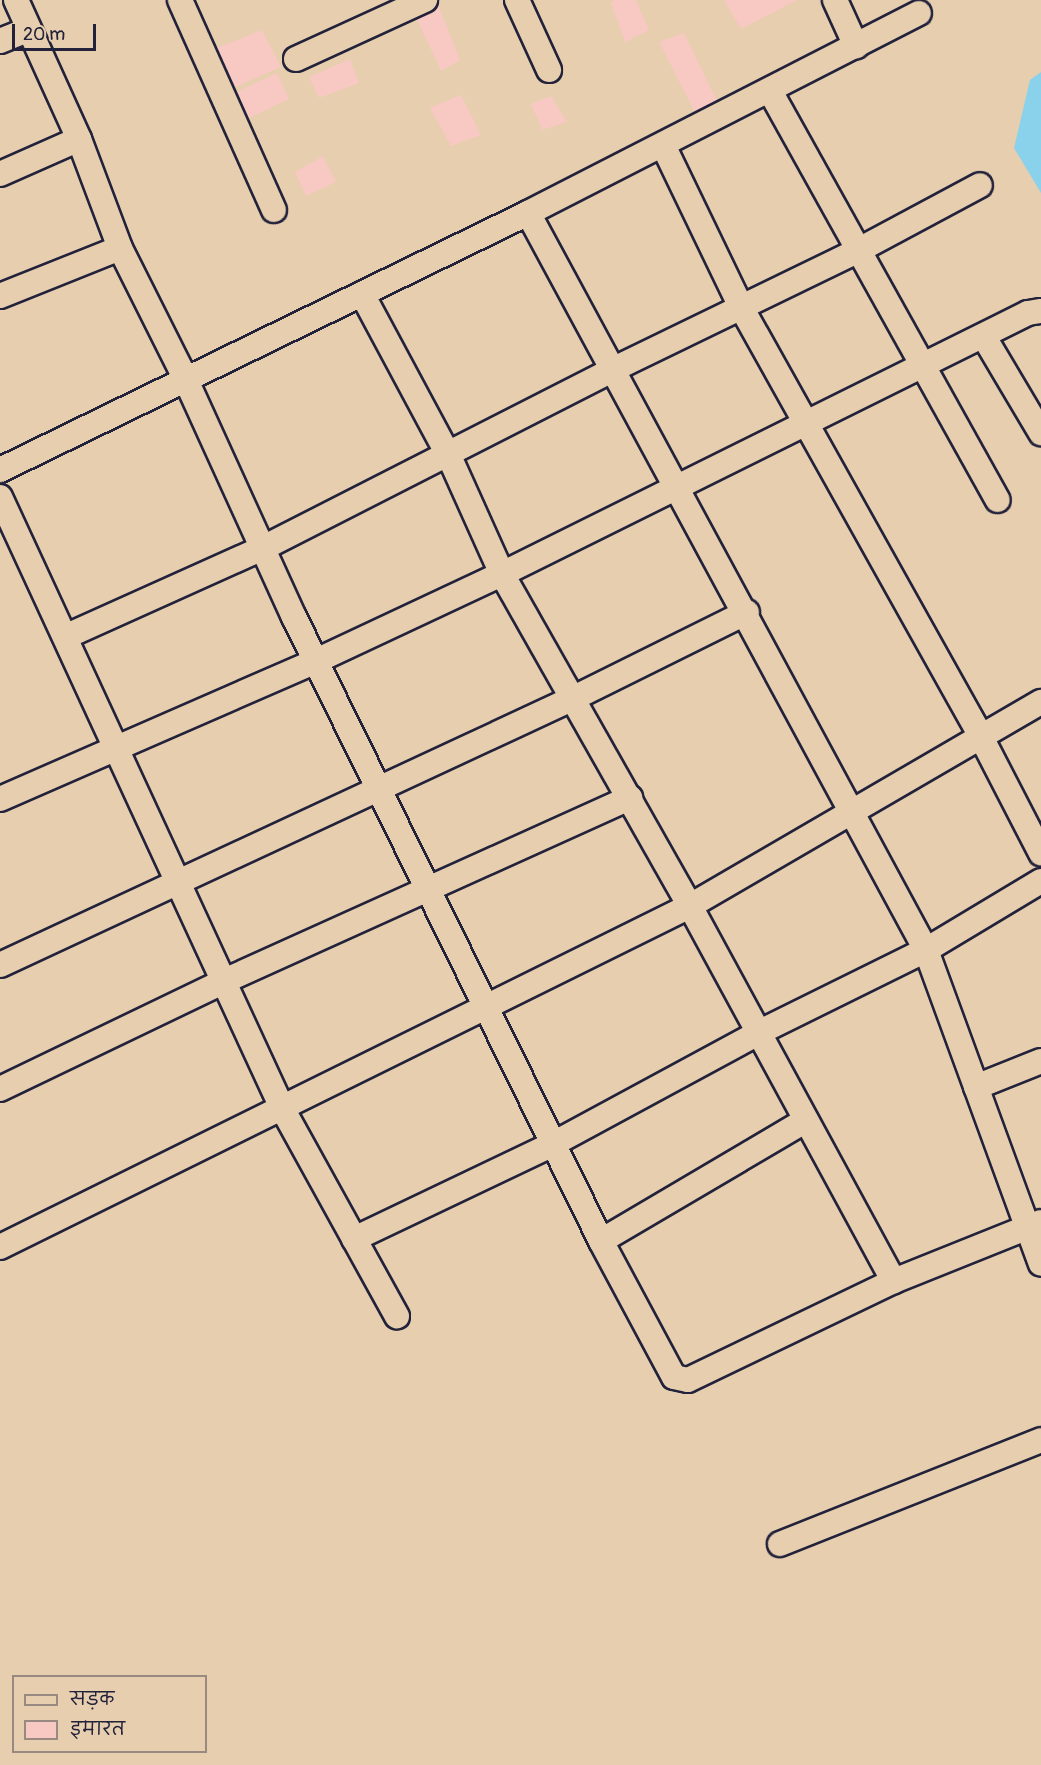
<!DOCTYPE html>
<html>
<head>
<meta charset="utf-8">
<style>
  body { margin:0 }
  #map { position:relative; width:1041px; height:1765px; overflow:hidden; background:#e7ceaf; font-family:Pangolin,"Playpen Sans Deva",sans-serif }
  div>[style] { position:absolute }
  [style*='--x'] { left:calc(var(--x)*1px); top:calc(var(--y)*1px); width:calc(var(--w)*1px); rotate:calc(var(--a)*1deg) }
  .water>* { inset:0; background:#8ad1eb }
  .building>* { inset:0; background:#f8c8c3 }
  .roads { filter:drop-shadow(2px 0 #22223b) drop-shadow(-2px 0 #22223b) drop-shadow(0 2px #22223b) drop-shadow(0 -2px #22223b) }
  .minor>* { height:24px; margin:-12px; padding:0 12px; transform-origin:12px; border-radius:12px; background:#e7ceaf }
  span { translate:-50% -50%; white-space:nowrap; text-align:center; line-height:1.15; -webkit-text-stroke:4.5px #e7ceaf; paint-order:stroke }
  .legend { position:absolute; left:12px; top:1675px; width:195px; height:78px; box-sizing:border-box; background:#e7ceaf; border:2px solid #988981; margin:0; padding:8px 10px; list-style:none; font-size:18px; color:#22223b }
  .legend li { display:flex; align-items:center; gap:12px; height:30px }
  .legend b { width:30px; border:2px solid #988981 }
  .scale { position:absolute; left:12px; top:24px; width:84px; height:27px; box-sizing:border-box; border:3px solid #22223b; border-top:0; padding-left:8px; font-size:18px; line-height:21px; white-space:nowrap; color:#22223b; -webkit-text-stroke:4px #e7ceaf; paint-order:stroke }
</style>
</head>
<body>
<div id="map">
  <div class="water">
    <i style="clip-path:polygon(1041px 72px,1041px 193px,1014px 148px,1030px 80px)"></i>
  </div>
  <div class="building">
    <i style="clip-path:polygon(615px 0,636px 0,649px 30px,625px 42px,611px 3px)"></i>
    <i style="clip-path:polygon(724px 0,797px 0,741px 29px)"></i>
    <i style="clip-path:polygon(438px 4px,460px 60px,441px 71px,413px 11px)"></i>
    <i style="clip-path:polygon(262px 30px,281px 67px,226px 91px,209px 51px)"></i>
    <i style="clip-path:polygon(684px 33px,717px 101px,696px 114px,659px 42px)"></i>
    <i style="clip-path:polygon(350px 59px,359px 83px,319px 98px,309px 77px)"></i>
    <i style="clip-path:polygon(277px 73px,289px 99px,236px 124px,228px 96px)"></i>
    <i style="clip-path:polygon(461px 95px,481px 135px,451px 146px,430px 108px)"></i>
    <i style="clip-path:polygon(551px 96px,567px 122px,542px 130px,531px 104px)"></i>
    <i style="clip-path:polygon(323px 156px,336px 182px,306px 196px,295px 172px)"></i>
  </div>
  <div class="roads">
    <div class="minor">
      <i style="--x:16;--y:0;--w:153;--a:65.6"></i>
      <i style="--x:79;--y:139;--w:116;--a:69.4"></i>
      <i style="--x:120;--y:248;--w:145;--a:63.4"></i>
      <i style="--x:185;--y:378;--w:263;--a:65.5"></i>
      <i style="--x:294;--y:617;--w:695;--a:63.8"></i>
      <i style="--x:601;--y:1241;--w:154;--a:61.8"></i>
      <i style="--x:674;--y:1377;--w:14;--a:12"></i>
      <i style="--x:688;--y:1380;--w:229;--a:-25.7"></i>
      <i style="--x:894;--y:1281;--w:158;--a:-21.9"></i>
      <i style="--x:180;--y:0;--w:230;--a:65.9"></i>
      <i style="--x:517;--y:0;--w:77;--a:65.4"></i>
      <i style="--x:835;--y:0;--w:51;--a:65.5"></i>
      <i style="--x:0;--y:41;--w:31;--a:-22"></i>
      <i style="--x:296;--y:59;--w:142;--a:-24.6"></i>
      <i style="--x:770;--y:91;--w:468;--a:60.9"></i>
      <i style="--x:663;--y:145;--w:180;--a:64.3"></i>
      <i style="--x:741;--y:307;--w:492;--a:60.8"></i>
      <i style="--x:981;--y:737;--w:131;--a:62.7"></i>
      <i style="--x:0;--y:174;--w:86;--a:-23.9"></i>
      <i style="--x:528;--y:213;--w:838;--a:61.63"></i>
      <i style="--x:926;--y:950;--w:334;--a:69.9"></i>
      <i style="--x:362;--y:294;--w:184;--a:61.8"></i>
      <i style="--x:449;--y:456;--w:129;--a:65.8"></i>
      <i style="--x:502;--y:574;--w:382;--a:60.5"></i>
      <i style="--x:690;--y:906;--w:427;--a:61.5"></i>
      <i style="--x:0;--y:296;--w:129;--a:-21.8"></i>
      <i style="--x:984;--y:337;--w:112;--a:59.3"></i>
      <i style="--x:0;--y:470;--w:587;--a:-25.95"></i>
      <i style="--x:528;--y:213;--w:439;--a:-27.1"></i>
      <i style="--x:0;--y:497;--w:673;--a:65.22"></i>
      <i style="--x:282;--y:1108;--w:238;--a:61.1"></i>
      <i style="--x:67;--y:636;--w:215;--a:-24.2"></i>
      <i style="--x:263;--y:548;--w:394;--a:-27"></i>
      <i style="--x:614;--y:369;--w:272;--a:-25.9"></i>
      <i style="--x:859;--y:250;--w:137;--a:-28.2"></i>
      <i style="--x:0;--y:799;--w:345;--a:-23.6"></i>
      <i style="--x:316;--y:661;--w:205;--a:-25.1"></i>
      <i style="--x:502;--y:574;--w:587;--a:-26.39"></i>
      <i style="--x:1028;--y:313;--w:13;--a:-9"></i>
      <i style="--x:0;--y:965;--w:633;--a:-24.95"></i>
      <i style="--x:574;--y:698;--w:193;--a:-26.4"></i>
      <i style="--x:976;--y:1087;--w:70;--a:-21.8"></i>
      <i style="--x:0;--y:1089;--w:246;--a:-25.7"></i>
      <i style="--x:222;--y:982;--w:448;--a:-24.3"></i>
      <i style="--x:354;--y:1239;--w:221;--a:-25.5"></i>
      <i style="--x:553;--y:1144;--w:233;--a:-28.4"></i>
      <i style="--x:758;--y:1033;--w:187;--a:-26.3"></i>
      <i style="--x:926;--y:950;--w:134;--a:-31"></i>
      <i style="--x:601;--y:1241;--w:237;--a:-30.5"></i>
      <i style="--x:0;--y:1247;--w:770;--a:-26.3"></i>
      <i style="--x:690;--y:906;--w:406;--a:-30.2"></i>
      <i style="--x:780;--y:1544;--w:281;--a:-21.7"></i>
    </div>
  </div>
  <ul class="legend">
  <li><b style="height:8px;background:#e7ceaf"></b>सड़क</li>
  <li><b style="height:16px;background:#f8c8c3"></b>इमारत</li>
  </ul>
  <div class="scale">20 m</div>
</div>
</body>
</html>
